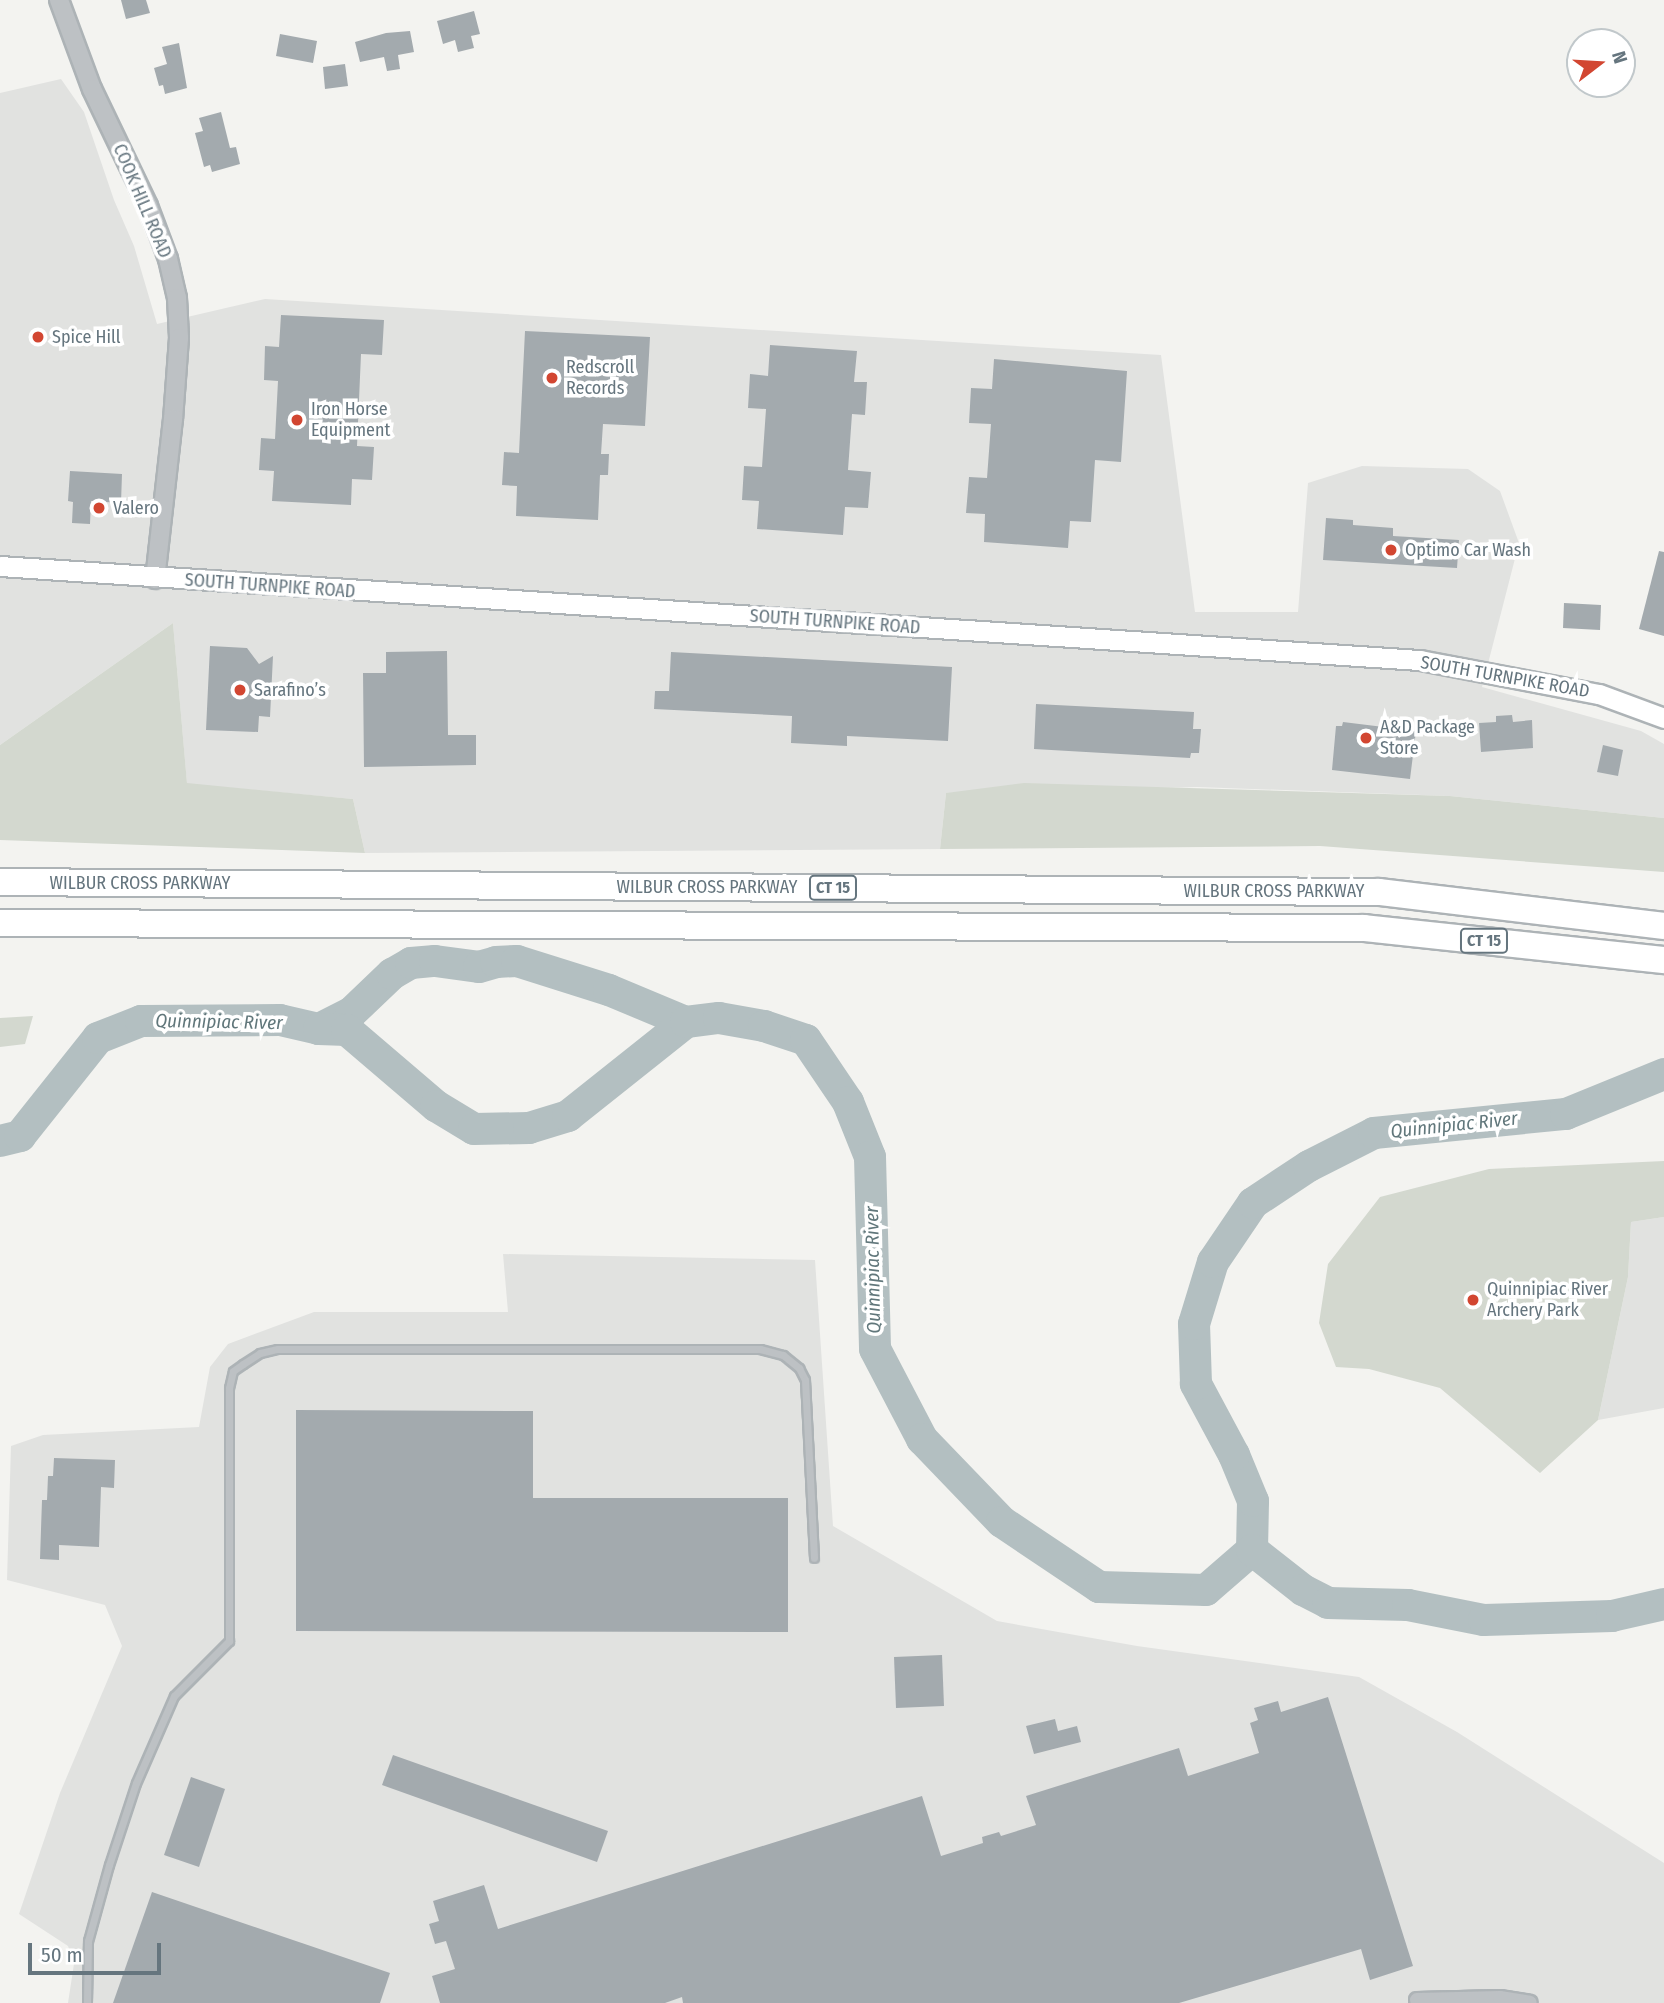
<!DOCTYPE html>
<html>
<head>
<meta charset="utf-8">
<style>
  body { margin:0 }
  #map { position:relative; width:1664px; height:2003px; overflow:hidden; background:#f3f3f0; font-family:"Fira Sans Condensed",sans-serif }
  div>[style] { position:absolute }
  [style*='--x'] { left:calc(var(--x)*1px); top:calc(var(--y)*1px); width:calc(var(--w)*1px); rotate:calc(var(--a)*1deg) }
  .built>* { inset:0; background:#e1e2e0 }
  .green>* { inset:0; background:#d3d8cf }
  .river>* { height:32px; margin:-16px; padding:0 16px; transform-origin:16px; border-radius:16px; background:#b3bfc1 }
  .building>* { inset:0; background:#a3aaae }
  .roads { filter:drop-shadow(2px 0 #adb3b6) drop-shadow(-2px 0 #adb3b6) drop-shadow(0 2px #adb3b6) drop-shadow(0 -2px #adb3b6) }
  .service>* { height:7px; margin:-3.5px; padding:0 3.5px; transform-origin:3.5px; border-radius:3.5px; background:#bdc1c4 }
  .minor>* { height:14px; margin:-7px; padding:0 7px; transform-origin:7px; border-radius:7px; background:#bdc1c4 }
  .tertiary>* { height:18px; margin:-9px; padding:0 9px; transform-origin:9px; border-radius:9px; background:#bdc1c4 }
  .secondary>* { height:19px; margin:-9.5px; padding:0 9.5px; transform-origin:9.5px; border-radius:9.5px; background:#fff }
  .motorway>* { height:26px; margin:-13px; padding:0 13px; transform-origin:13px; border-radius:13px; background:#fff }
  .dots>* { width:19px; height:19px; translate:-50% -50%; box-sizing:border-box; border:4px solid #fff; border-radius:50% }
  span { translate:-50% -50%; white-space:nowrap; text-align:center; line-height:1.15; -webkit-text-stroke:7px #fff; paint-order:stroke }
  .shield-label span { padding:2px 5px; background:#fff; border:2px solid; border-radius:5px; -webkit-text-stroke-width:0 }
  .shield-label { font-size:16px; color:#65757e; font-weight:700 }
  .street-label { font-size:18px; color:#65757e }
  .poi-label { font-size:18px; color:#65757e }
  .left { translate:0 -50%; text-align:left }
  .water-label { font-size:19px; color:#61777b; font-style:italic }
  .north { position:absolute; left:1566px; top:28px; width:70px; height:70px; box-sizing:border-box; background:#fff; border:2px solid #c1c8cb; border-radius:50%; rotate:73deg; font-size:19px; font-weight:700; line-height:28px; text-align:center; color:#65757e }
  .north::after { content:''; display:block; margin:auto; width:24px; height:32px; background:#d24631; clip-path:polygon(50% 0,100% 100%,50% 72%,0 100%) }
  .scale { position:absolute; left:28px; top:1943px; width:133px; height:32px; box-sizing:border-box; border:4px solid #65757e; border-top:0; padding-left:9px; font-size:21px; line-height:24px; white-space:nowrap; color:#65757e; -webkit-text-stroke:5px #fff; paint-order:stroke }
</style>
</head>
<body>
<div id="map">
  <div class="built">
    <i style="clip-path:polygon(61px 79px,84px 112px,114px 200px,134px 246px,157px 324px,265px 299px,1161px 355px,1195px 612px,1298px 612px,1308px 483px,1362px 466px,1468px 469px,1500px 491px,1519px 543px,1482px 687px,1641px 731px,1664px 744px,1664px 818px,1450px 796px,1197px 787px,946px 793px,940px 849px,365px 853px,353px 799px,187px 784px,173px 623px,0 745px,0 93px)"></i>
    <i style="clip-path:polygon(1664px 1217px,1664px 1408px,1598px 1420px,1628px 1277px,1631px 1222px)"></i>
    <i style="clip-path:polygon(503px 1254px,815px 1260px,833px 1526px,997px 1621px,1137px 1646px,1359px 1677px,1457px 1732px,1664px 1863px,1664px 2003px,68px 2003px,74px 1964px,68px 1946px,19px 1914px,60px 1793px,122px 1646px,105px 1605px,7px 1580px,11px 1446px,43px 1435px,199px 1427px,210px 1367px,228px 1344px,314px 1312px,508px 1312px)"></i>
  </div>
  <div class="green">
    <i style="clip-path:polygon(173px 623px,187px 783px,353px 799px,365px 853px,0 840px,0 745px)"></i>
    <i style="clip-path:polygon(1024px 783px,1450px 796px,1664px 818px,1664px 872px,1320px 846px,940px 849px,946px 793px)"></i>
    <i style="clip-path:polygon(33px 1016px,25px 1044px,0 1047px,0 1018px)"></i>
    <i style="clip-path:polygon(1664px 1161px,1664px 1217px,1631px 1222px,1628px 1277px,1598px 1420px,1540px 1473px,1440px 1388px,1369px 1369px,1336px 1367px,1319px 1323px,1328px 1264px,1380px 1197px,1489px 1169px)"></i>
  </div>
  <div class="river">
    <i style="--x:319;--y:1029;--w:36;--a:-27"></i>
    <i style="--x:351;--y:1013;--w:57;--a:-43.6"></i>
    <i style="--x:392;--y:974;--w:22;--a:-30"></i>
    <i style="--x:411;--y:963;--w:24;--a:-5"></i>
    <i style="--x:435;--y:961;--w:44;--a:7.8"></i>
    <i style="--x:479;--y:967;--w:18;--a:-16"></i>
    <i style="--x:496;--y:962;--w:21;--a:-3"></i>
    <i style="--x:517;--y:961;--w:96;--a:17.5"></i>
    <i style="--x:609;--y:990;--w:83;--a:22.6"></i>
    <i style="--x:0;--y:1141;--w:21;--a:-14"></i>
    <i style="--x:20;--y:1136;--w:125;--a:-51.5"></i>
    <i style="--x:98;--y:1038;--w:46;--a:-21.6"></i>
    <i style="--x:141;--y:1021;--w:139;--a:-0.4"></i>
    <i style="--x:280;--y:1020;--w:40;--a:13"></i>
    <i style="--x:319;--y:1029;--w:28;--a:2"></i>
    <i style="--x:347;--y:1030;--w:117;--a:40.5"></i>
    <i style="--x:436;--y:1106;--w:44;--a:31.2"></i>
    <i style="--x:474;--y:1129;--w:55;--a:-1"></i>
    <i style="--x:529;--y:1128;--w:41;--a:-17.1"></i>
    <i style="--x:568;--y:1116;--w:151;--a:-38.5"></i>
    <i style="--x:686;--y:1022;--w:33;--a:-7"></i>
    <i style="--x:719;--y:1018;--w:46;--a:10.1"></i>
    <i style="--x:764;--y:1026;--w:44;--a:18.4"></i>
    <i style="--x:806;--y:1040;--w:75;--a:55.9"></i>
    <i style="--x:848;--y:1102;--w:59;--a:68.2"></i>
    <i style="--x:870;--y:1157;--w:192;--a:88.5"></i>
    <i style="--x:875;--y:1349;--w:102;--a:62.4"></i>
    <i style="--x:922;--y:1439;--w:115;--a:46.1"></i>
    <i style="--x:1002;--y:1522;--w:117;--a:33.8"></i>
    <i style="--x:1099;--y:1587;--w:107;--a:1.6"></i>
    <i style="--x:1206;--y:1590;--w:61;--a:-41"></i>
    <i style="--x:1252;--y:1550;--w:49;--a:-88.8"></i>
    <i style="--x:1253;--y:1501;--w:50;--a:-112.4"></i>
    <i style="--x:1234;--y:1455;--w:81;--a:-118.2"></i>
    <i style="--x:1196;--y:1384;--w:60;--a:-91.9"></i>
    <i style="--x:1194;--y:1324;--w:65;--a:-73"></i>
    <i style="--x:1213;--y:1262;--w:71;--a:-55.9"></i>
    <i style="--x:1253;--y:1203;--w:67;--a:-33.5"></i>
    <i style="--x:1309;--y:1166;--w:73;--a:-26.9"></i>
    <i style="--x:1374;--y:1133;--w:193;--a:-5.7"></i>
    <i style="--x:1566;--y:1114;--w:106;--a:-22.2"></i>
    <i style="--x:1252;--y:1550;--w:65;--a:38.1"></i>
    <i style="--x:1303;--y:1590;--w:28;--a:27"></i>
    <i style="--x:1328;--y:1603;--w:80;--a:1.4"></i>
    <i style="--x:1408;--y:1605;--w:77;--a:11.2"></i>
    <i style="--x:1484;--y:1620;--w:128;--a:-1.8"></i>
    <i style="--x:1612;--y:1616;--w:53;--a:-13"></i>
  </div>
  <div class="building">
    <i style="clip-path:polygon(121px 0,146px 0,150px 13px,126px 19px)"></i>
    <i style="clip-path:polygon(474px 11px,480px 34px,471px 36px,474px 48px,458px 52px,455px 40px,443px 44px,437px 21px)"></i>
    <i style="clip-path:polygon(410px 31px,414px 52px,398px 55px,400px 69px,387px 71px,384px 57px,360px 62px,355px 42px,386px 33px)"></i>
    <i style="clip-path:polygon(280px 34px,317px 41px,313px 63px,276px 56px)"></i>
    <i style="clip-path:polygon(179px 43px,187px 88px,165px 94px,163px 85px,159px 86px,154px 68px,167px 64px,162px 47px)"></i>
    <i style="clip-path:polygon(345px 64px,348px 86px,325px 89px,323px 67px)"></i>
    <i style="clip-path:polygon(221px 112px,230px 148px,236px 147px,240px 164px,212px 172px,210px 165px,204px 167px,195px 133px,203px 131px,199px 118px)"></i>
    <i style="clip-path:polygon(281px 315px,384px 320px,382px 355px,361px 354px,357px 446px,374px 447px,372px 480px,352px 479px,351px 505px,272px 501px,274px 471px,259px 470px,261px 438px,275px 439px,278px 381px,264px 380px,265px 346px,279px 347px)"></i>
    <i style="clip-path:polygon(525px 331px,650px 337px,645px 426px,603px 424px,601px 454px,609px 454px,608px 475px,600px 475px,598px 520px,516px 516px,517px 486px,502px 485px,504px 452px,519px 453px)"></i>
    <i style="clip-path:polygon(770px 345px,857px 351px,854px 382px,867px 382px,865px 415px,852px 414px,848px 470px,871px 472px,868px 508px,845px 507px,843px 535px,757px 529px,759px 501px,742px 500px,744px 466px,762px 467px,766px 409px,748px 408px,750px 374px,768px 376px)"></i>
    <i style="clip-path:polygon(994px 359px,1127px 371px,1121px 462px,1095px 460px,1091px 522px,1070px 521px,1068px 548px,984px 542px,985px 514px,966px 513px,969px 477px,987px 478px,991px 424px,969px 423px,971px 388px,992px 389px)"></i>
    <i style="clip-path:polygon(70px 471px,122px 474px,121px 503px,91px 501px,90px 524px,72px 523px,73px 502px,68px 501px)"></i>
    <i style="clip-path:polygon(1326px 518px,1353px 520px,1353px 525px,1393px 528px,1393px 536px,1459px 540px,1457px 568px,1323px 560px)"></i>
    <i style="clip-path:polygon(1659px 551px,1664px 552px,1664px 636px,1639px 629px)"></i>
    <i style="clip-path:polygon(1564px 603px,1601px 605px,1600px 630px,1563px 628px)"></i>
    <i style="clip-path:polygon(210px 646px,247px 648px,259px 664px,273px 656px,270px 717px,259px 716px,258px 732px,206px 730px)"></i>
    <i style="clip-path:polygon(447px 651px,448px 735px,476px 735px,476px 765px,364px 767px,363px 673px,386px 673px,386px 652px)"></i>
    <i style="clip-path:polygon(671px 652px,952px 667px,948px 741px,847px 736px,847px 746px,791px 743px,792px 716px,654px 709px,655px 691px,669px 691px)"></i>
    <i style="clip-path:polygon(1036px 704px,1194px 712px,1193px 729px,1201px 729px,1199px 753px,1191px 753px,1190px 758px,1034px 749px)"></i>
    <i style="clip-path:polygon(1512px 715px,1513px 722px,1532px 720px,1533px 748px,1481px 752px,1479px 723px,1496px 722px,1496px 716px)"></i>
    <i style="clip-path:polygon(1343px 722px,1416px 731px,1410px 779px,1332px 770px,1336px 726px,1342px 726px)"></i>
    <i style="clip-path:polygon(1603px 745px,1623px 750px,1618px 776px,1597px 772px)"></i>
    <i style="clip-path:polygon(296px 1410px,533px 1411px,533px 1498px,788px 1498px,788px 1632px,296px 1631px)"></i>
    <i style="clip-path:polygon(54px 1458px,115px 1460px,114px 1488px,101px 1487px,99px 1547px,59px 1545px,59px 1560px,40px 1559px,42px 1500px,47px 1500px,48px 1476px,53px 1476px)"></i>
    <i style="clip-path:polygon(942px 1655px,944px 1706px,896px 1708px,894px 1657px)"></i>
    <i style="clip-path:polygon(1328px 1697px,1413px 1966px,1370px 1980px,1361px 1949px,1179px 2003px,683px 2003px,682px 1997px,665px 2003px,440px 2003px,432px 1976px,455px 1969px,446px 1941px,435px 1944px,429px 1924px,439px 1921px,433px 1901px,484px 1885px,498px 1929px,922px 1796px,941px 1856px,983px 1843px,982px 1837px,999px 1832px,1001px 1836px,1036px 1825px,1026px 1796px,1179px 1748px,1188px 1776px,1259px 1753px,1250px 1723px,1258px 1720px,1254px 1708px,1278px 1701px,1281px 1712px)"></i>
    <i style="clip-path:polygon(1055px 1719px,1058px 1731px,1077px 1726px,1081px 1742px,1034px 1754px,1026px 1726px)"></i>
    <i style="clip-path:polygon(393px 1755px,608px 1831px,597px 1862px,382px 1785px)"></i>
    <i style="clip-path:polygon(191px 1777px,225px 1789px,199px 1867px,164px 1855px)"></i>
    <i style="clip-path:polygon(152px 1892px,390px 1973px,380px 2003px,113px 2003px)"></i>
  </div>
  <div class="roads">
    <div class="service">
      <i style="--x:87;--y:2003;--w:62;--a:-89.1"></i>
      <i style="--x:88;--y:1941;--w:79;--a:-74.6"></i>
      <i style="--x:109;--y:1865;--w:86;--a:-71.8"></i>
      <i style="--x:136;--y:1783;--w:95;--a:-66.4"></i>
      <i style="--x:174;--y:1696;--w:78;--a:-45"></i>
      <i style="--x:229;--y:1641;--w:253;--a:-90"></i>
      <i style="--x:229;--y:1388;--w:17;--a:-77"></i>
      <i style="--x:233;--y:1371;--w:12;--a:-35"></i>
      <i style="--x:243;--y:1364;--w:20;--a:-33"></i>
      <i style="--x:260;--y:1353;--w:18;--a:-13"></i>
      <i style="--x:278;--y:1349;--w:482;--a:0"></i>
      <i style="--x:760;--y:1349;--w:24;--a:15"></i>
      <i style="--x:783;--y:1355;--w:21;--a:39"></i>
      <i style="--x:799;--y:1368;--w:13;--a:63"></i>
      <i style="--x:805;--y:1380;--w:178;--a:87.1"></i>
    </div>
    <div class="minor">
      <i style="--x:1417;--y:2000;--w:83;--a:-1.4"></i>
      <i style="--x:1500;--y:1998;--w:30;--a:9"></i>
    </div>
    <div class="tertiary">
      <i style="--x:59;--y:0;--w:95;--a:69.7"></i>
      <i style="--x:92;--y:89;--w:130;--a:64.4"></i>
      <i style="--x:148;--y:206;--w:57;--a:69.3"></i>
      <i style="--x:168;--y:259;--w:40;--a:77"></i>
      <i style="--x:177;--y:298;--w:40;--a:87.1"></i>
      <i style="--x:179;--y:338;--w:81;--a:94.2"></i>
      <i style="--x:173;--y:419;--w:161;--a:96.4"></i>
    </div>
    <div class="secondary">
      <i style="--x:0;--y:566;--w:1423;--a:3.79"></i>
      <i style="--x:1420;--y:660;--w:182;--a:10.8"></i>
      <i style="--x:1599;--y:694;--w:69;--a:20.3"></i>
    </div>
    <div class="motorway">
      <i style="--x:0;--y:882;--w:1379;--a:0.42"></i>
      <i style="--x:1379;--y:892;--w:287;--a:6.8"></i>
      <i style="--x:0;--y:923;--w:1364;--a:0.21"></i>
      <i style="--x:1364;--y:928;--w:302;--a:6.1"></i>
    </div>
  </div>
  <div class="dots">
    <i style="left:38px;top:337px;background:#d24631"></i>
    <i style="left:552px;top:378px;background:#d24631"></i>
    <i style="left:297px;top:420px;background:#d24631"></i>
    <i style="left:99px;top:508px;background:#d24631"></i>
    <i style="left:1391px;top:550px;background:#d24631"></i>
    <i style="left:240px;top:690px;background:#d24631"></i>
    <i style="left:1366px;top:738px;background:#d24631"></i>
    <i style="left:1473px;top:1300px;background:#d24631"></i>
  </div>
  <div class="shield-label">
    <span style="left:833px;top:888px">CT 15</span>
    <span style="left:1484px;top:941px">CT 15</span>
  </div>
  <div class="street-label">
    <span style="left:142px;top:201px;rotate:67deg">COOK HILL ROAD</span>
    <span style="left:270px;top:586px;rotate:4deg">SOUTH TURNPIKE ROAD</span>
    <span style="left:835px;top:622px;rotate:4deg">SOUTH TURNPIKE ROAD</span>
    <span style="left:1505px;top:677px;rotate:10deg">SOUTH TURNPIKE ROAD</span>
    <span style="left:140px;top:883px">WILBUR CROSS PARKWAY</span>
    <span style="left:707px;top:887px">WILBUR CROSS PARKWAY</span>
    <span style="left:1274px;top:891px">WILBUR CROSS PARKWAY</span>
  </div>
  <div class="poi-label">
    <span class="left" style="left:52px;top:337px">Spice Hill</span>
    <span class="left" style="left:566px;top:378px">Redscroll<br>Records</span>
    <span class="left" style="left:311px;top:420px">Iron Horse<br>Equipment</span>
    <span class="left" style="left:113px;top:508px">Valero</span>
    <span class="left" style="left:1405px;top:550px">Optimo Car Wash</span>
    <span class="left" style="left:254px;top:690px">Sarafino’s</span>
    <span class="left" style="left:1380px;top:738px">A&amp;D Package<br>Store</span>
    <span class="left" style="left:1487px;top:1300px">Quinnipiac River<br>Archery Park</span>
  </div>
  <div class="water-label">
    <span style="left:219px;top:1022px;rotate:1deg">Quinnipiac River</span>
    <span style="left:1454px;top:1125px;rotate:-6deg">Quinnipiac River</span>
    <span style="left:873px;top:1270px;rotate:-91deg">Quinnipiac River</span>
  </div>
  <div class="north">N</div>
  <div class="scale">50 m</div>
</div>
</body>
</html>
